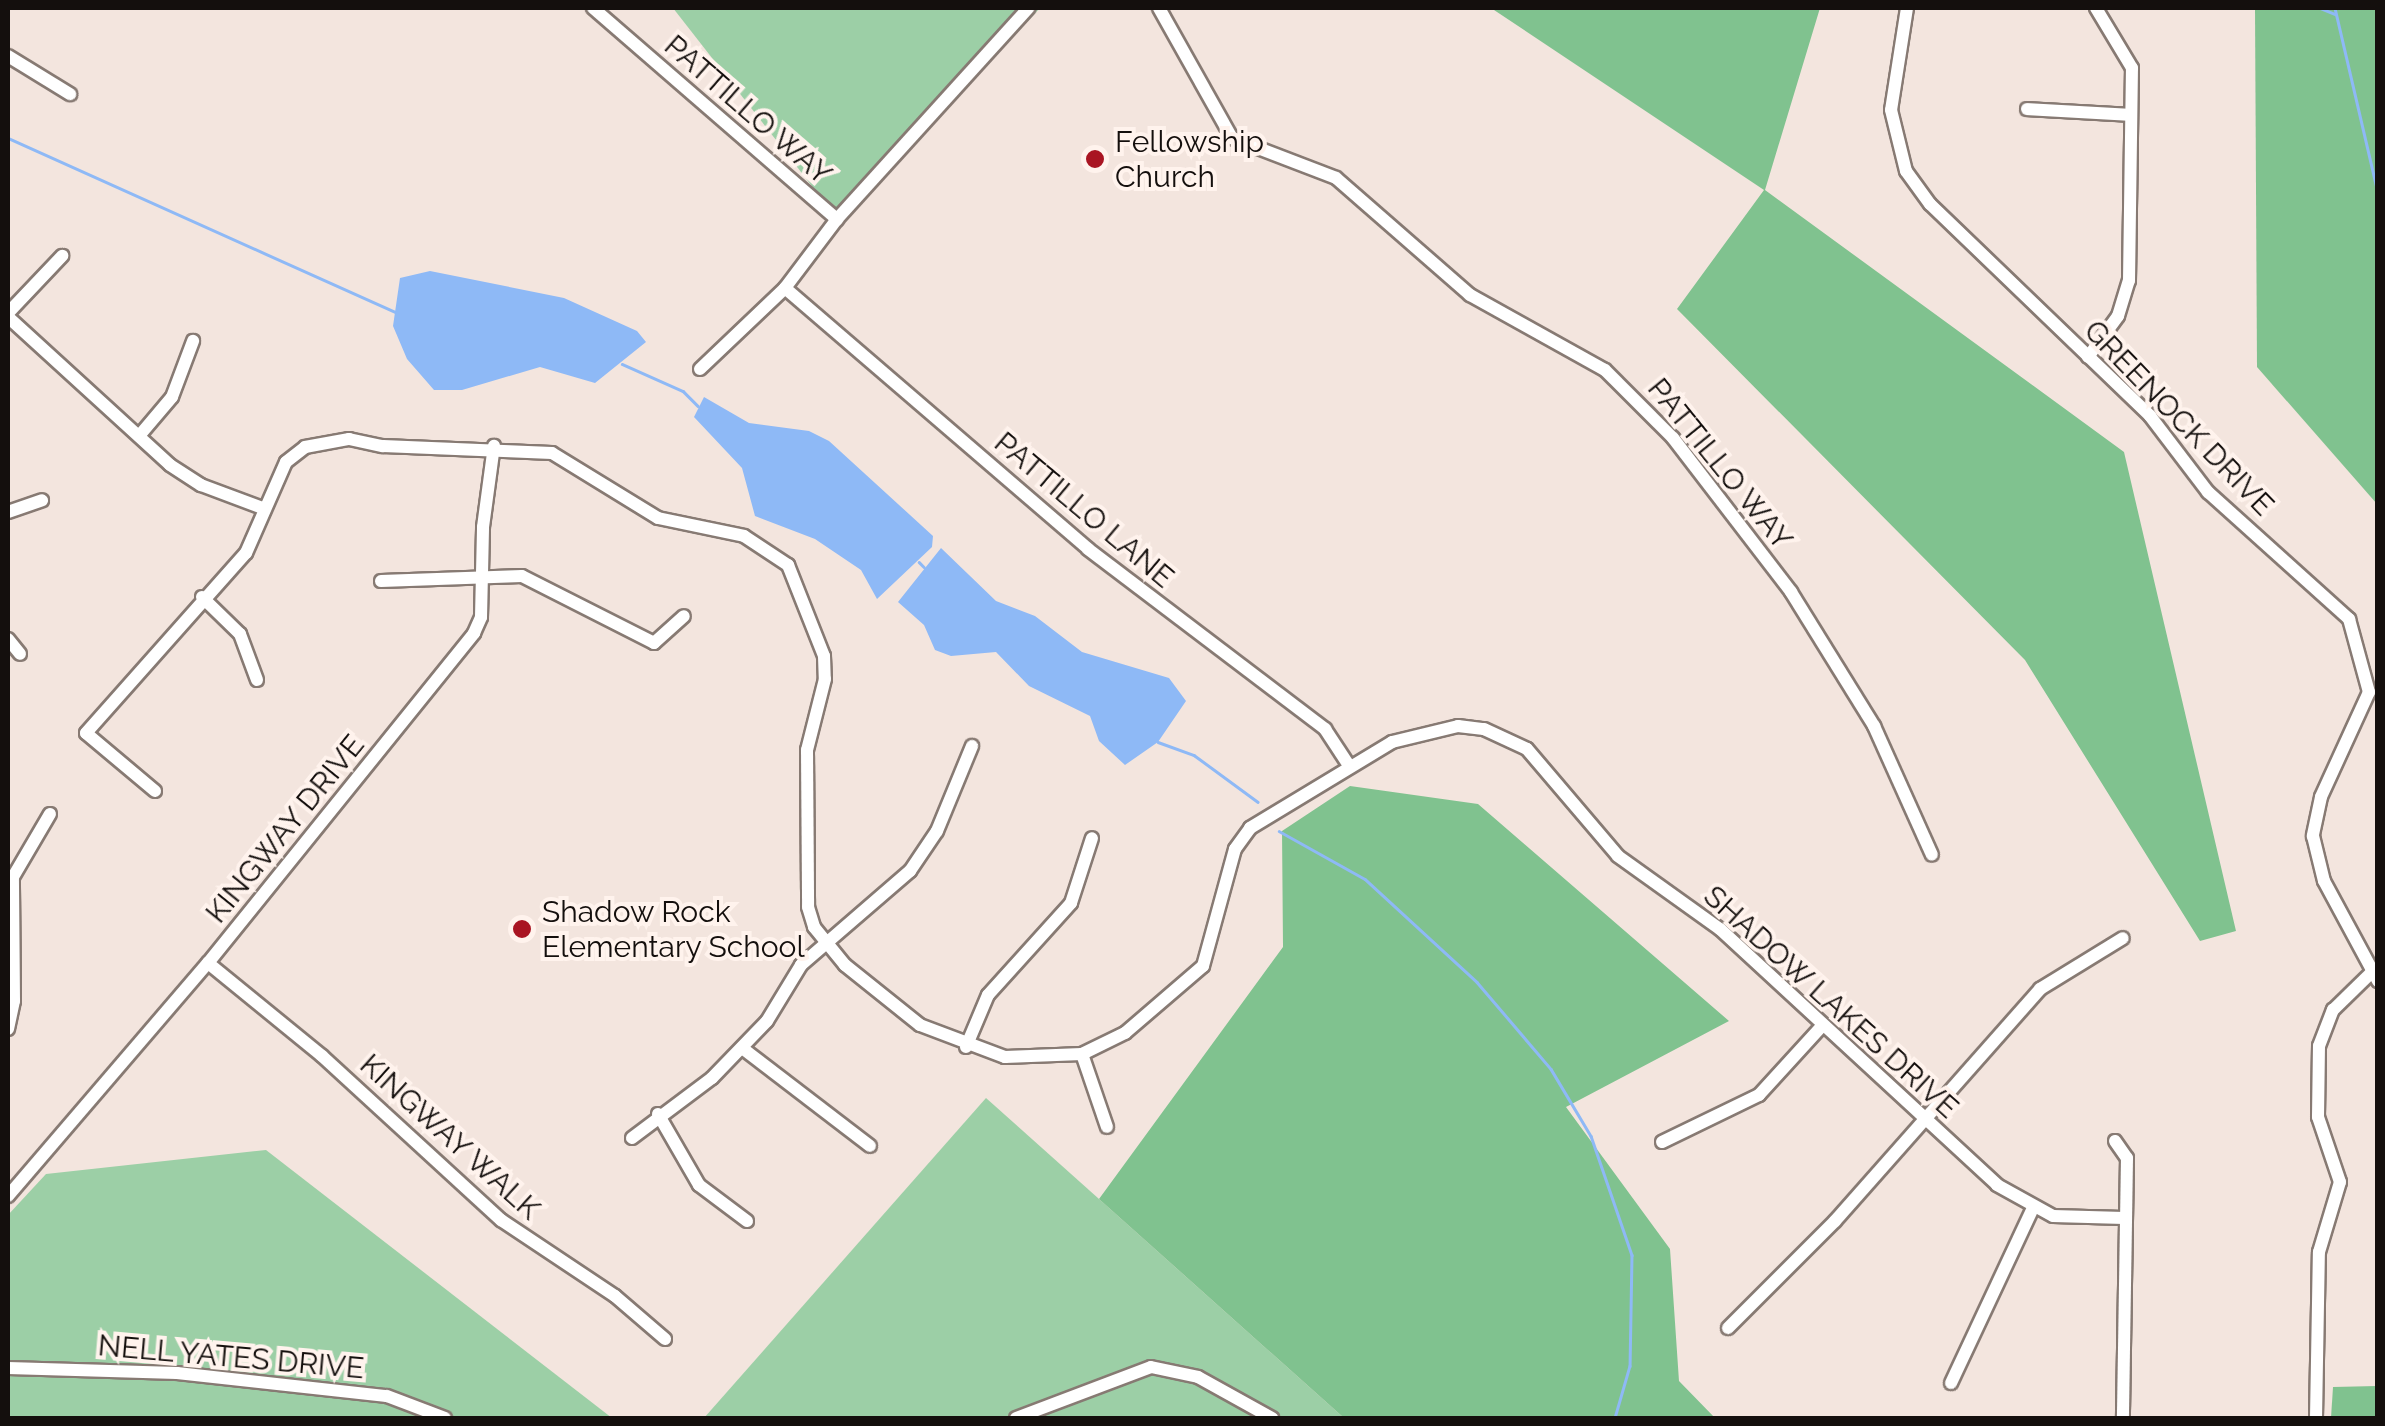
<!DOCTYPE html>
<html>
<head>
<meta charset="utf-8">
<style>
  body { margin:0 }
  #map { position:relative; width:2385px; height:1426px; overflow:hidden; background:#f3e5de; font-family:Raleway,sans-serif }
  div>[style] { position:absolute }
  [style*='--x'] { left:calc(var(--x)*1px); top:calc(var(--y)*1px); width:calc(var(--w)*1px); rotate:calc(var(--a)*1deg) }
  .green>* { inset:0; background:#9ccfa6 }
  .forest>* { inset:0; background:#80c28f }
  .water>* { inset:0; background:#8eb9f6 }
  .stream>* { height:2.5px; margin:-1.25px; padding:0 1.25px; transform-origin:1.25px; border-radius:1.25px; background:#8eb9f6 }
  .roads { filter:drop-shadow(2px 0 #877a73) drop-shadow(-2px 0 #877a73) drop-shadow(0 2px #877a73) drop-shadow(0 -2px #877a73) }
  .minor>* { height:12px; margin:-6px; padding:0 6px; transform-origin:6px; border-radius:6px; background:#fff }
  .dots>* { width:28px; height:28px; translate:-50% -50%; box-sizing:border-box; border:5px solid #fff3ed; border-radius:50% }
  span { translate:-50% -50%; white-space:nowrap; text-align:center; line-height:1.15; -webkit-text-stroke:8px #fff3ed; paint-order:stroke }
  .street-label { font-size:30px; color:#140f0d }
  .poi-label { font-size:30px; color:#140f0d }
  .left { translate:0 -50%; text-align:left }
  .frame { position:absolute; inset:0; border:10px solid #140f0d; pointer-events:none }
</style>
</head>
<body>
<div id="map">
  <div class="green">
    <i style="clip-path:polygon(673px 8px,1040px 8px,840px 222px)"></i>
    <i style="clip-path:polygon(986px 1098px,1344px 1418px,704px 1418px)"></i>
    <i style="clip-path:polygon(266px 1150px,612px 1418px,8px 1418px,8px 1215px,46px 1174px)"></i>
  </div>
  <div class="forest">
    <i style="clip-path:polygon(1491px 8px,1820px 8px,1765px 190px,2124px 452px,2236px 931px,2200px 941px,2025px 660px,1677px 309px,1764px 190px)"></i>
    <i style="clip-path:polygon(2255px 8px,2377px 8px,2377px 504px,2257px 367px)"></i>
    <i style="clip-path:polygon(1350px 786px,1478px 804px,1729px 1021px,1566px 1107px,1670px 1249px,1679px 1381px,1715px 1418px,1344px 1418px,1099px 1199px,1283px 947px,1282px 831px)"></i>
    <i style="clip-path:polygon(2377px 1386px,2377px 1418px,2331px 1418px,2333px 1387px)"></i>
  </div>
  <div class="water">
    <i style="clip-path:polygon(430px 271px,564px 298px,637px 331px,646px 342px,595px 383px,540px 367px,462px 390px,434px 390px,407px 359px,393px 326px,400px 278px)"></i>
    <i style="clip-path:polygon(704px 397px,749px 423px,809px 431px,829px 441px,933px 536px,932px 547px,877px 599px,861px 570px,815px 539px,755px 516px,742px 468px,694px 417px)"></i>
    <i style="clip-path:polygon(941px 548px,996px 601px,1035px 616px,1082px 652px,1169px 678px,1186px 701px,1158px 742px,1125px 765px,1099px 741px,1090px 716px,1029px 686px,996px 652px,951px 656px,935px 650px,924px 625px,898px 602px)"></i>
  </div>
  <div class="stream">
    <i style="--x:2320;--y:8;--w:16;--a:22"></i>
    <i style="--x:2335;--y:8;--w:190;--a:76.9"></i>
    <i style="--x:8;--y:138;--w:424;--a:24.2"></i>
    <i style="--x:622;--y:364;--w:67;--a:23.9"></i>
    <i style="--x:683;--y:391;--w:21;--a:45"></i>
    <i style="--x:919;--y:562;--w:7;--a:45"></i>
    <i style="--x:1158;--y:742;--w:38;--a:20"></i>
    <i style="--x:1194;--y:755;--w:79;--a:36.3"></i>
    <i style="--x:1279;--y:831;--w:98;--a:29.2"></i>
    <i style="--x:1365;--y:879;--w:152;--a:42.6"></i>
    <i style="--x:1477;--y:982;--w:114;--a:49.6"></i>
    <i style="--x:1551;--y:1069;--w:78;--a:59.2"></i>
    <i style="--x:1591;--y:1136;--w:126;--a:71"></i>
    <i style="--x:1632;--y:1255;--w:111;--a:91"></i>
    <i style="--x:1630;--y:1366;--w:54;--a:106.1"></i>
  </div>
  <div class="roads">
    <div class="minor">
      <i style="--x:593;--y:8;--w:323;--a:40.9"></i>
      <i style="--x:1159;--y:8;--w:149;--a:60.7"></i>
      <i style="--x:1232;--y:138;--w:111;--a:21"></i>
      <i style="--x:1336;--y:178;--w:178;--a:41.1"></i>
      <i style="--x:1470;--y:295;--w:154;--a:29.1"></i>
      <i style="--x:1605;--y:370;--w:96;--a:45"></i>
      <i style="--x:1673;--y:438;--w:194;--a:52.5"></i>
      <i style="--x:1791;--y:592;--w:158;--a:58.2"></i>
      <i style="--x:1874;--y:726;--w:141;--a:65.8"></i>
      <i style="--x:1907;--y:8;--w:103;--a:98.9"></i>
      <i style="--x:1891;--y:110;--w:63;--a:76.2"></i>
      <i style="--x:1906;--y:171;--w:41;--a:54"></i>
      <i style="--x:1930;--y:204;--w:306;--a:43.9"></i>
      <i style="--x:2150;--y:416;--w:96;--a:52.7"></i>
      <i style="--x:2208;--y:492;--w:190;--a:42"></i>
      <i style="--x:2349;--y:619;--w:76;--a:74.7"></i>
      <i style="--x:2369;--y:692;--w:115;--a:114.6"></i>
      <i style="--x:2321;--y:797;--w:40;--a:102"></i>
      <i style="--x:2313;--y:836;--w:46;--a:76.3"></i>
      <i style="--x:2324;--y:881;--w:114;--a:61.6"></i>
      <i style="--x:8;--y:56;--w:73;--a:31.5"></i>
      <i style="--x:2027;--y:109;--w:104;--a:3.3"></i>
      <i style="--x:785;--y:288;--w:400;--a:40.7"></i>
      <i style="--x:1088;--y:549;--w:298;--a:37.2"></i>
      <i style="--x:1325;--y:729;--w:45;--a:56.7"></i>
      <i style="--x:8;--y:313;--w:79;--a:-46.5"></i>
      <i style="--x:8;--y:317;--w:219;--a:42.4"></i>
      <i style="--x:170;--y:465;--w:37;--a:33"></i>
      <i style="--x:201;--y:485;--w:66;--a:20.4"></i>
      <i style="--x:2088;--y:357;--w:51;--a:-53.8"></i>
      <i style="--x:2118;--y:316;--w:37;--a:-73"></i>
      <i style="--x:2129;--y:281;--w:213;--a:-89.2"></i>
      <i style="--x:2132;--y:68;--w:70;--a:-121"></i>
      <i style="--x:700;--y:369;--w:117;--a:-43.6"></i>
      <i style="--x:785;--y:288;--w:86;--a:-53"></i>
      <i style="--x:837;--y:219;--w:285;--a:-47.8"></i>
      <i style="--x:139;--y:436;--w:51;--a:-49.8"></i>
      <i style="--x:172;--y:397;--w:60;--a:-69.4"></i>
      <i style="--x:8;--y:512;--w:36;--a:-19"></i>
      <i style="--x:381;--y:581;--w:141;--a:-2"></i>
      <i style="--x:522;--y:576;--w:148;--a:26.9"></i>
      <i style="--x:654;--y:643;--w:40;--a:-42"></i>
      <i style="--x:202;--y:597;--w:53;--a:44.2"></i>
      <i style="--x:240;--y:634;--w:49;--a:69.7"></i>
      <i style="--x:8;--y:639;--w:19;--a:51"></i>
      <i style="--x:155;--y:791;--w:90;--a:-140"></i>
      <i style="--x:86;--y:733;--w:241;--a:-48.4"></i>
      <i style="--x:246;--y:553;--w:99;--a:-66.3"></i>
      <i style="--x:286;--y:462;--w:24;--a:-38"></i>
      <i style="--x:305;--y:447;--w:45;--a:-10.3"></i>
      <i style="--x:349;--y:439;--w:35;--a:12"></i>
      <i style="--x:383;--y:446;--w:169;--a:2.4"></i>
      <i style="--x:552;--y:453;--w:124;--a:31.5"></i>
      <i style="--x:658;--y:518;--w:88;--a:11.8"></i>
      <i style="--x:744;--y:536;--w:53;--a:33.4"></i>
      <i style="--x:788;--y:565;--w:98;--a:68.4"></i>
      <i style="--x:824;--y:656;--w:23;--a:88"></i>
      <i style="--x:825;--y:679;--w:73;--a:104.2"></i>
      <i style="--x:807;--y:750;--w:157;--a:89.6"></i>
      <i style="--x:808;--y:907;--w:21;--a:73"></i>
      <i style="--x:814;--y:927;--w:49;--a:50.8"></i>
      <i style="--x:845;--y:965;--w:96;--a:38.7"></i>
      <i style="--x:920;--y:1025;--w:91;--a:20.6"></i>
      <i style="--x:1005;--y:1057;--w:77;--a:-2.2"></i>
      <i style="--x:1082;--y:1054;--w:48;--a:-26"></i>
      <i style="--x:1125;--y:1033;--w:103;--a:-40.7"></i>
      <i style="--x:1203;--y:966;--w:121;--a:-74.7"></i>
      <i style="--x:1235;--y:849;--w:26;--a:-54"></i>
      <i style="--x:1250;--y:828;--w:166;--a:-31.2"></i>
      <i style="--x:1392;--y:742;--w:68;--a:-13.6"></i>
      <i style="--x:1458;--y:726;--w:26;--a:7"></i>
      <i style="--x:1484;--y:729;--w:47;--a:24.9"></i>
      <i style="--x:1527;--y:749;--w:140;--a:49.6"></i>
      <i style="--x:1618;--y:856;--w:125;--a:35.6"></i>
      <i style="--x:1720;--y:929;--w:377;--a:42.7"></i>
      <i style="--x:1997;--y:1185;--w:64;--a:29"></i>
      <i style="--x:2053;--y:1216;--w:71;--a:1.6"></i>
      <i style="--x:208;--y:963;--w:147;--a:39.2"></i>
      <i style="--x:322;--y:1056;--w:243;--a:42.5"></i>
      <i style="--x:501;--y:1220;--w:137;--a:33.7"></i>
      <i style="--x:615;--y:1296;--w:66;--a:40.7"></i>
      <i style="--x:8;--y:1029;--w:29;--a:-78"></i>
      <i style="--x:14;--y:1001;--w:124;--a:-90.5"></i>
      <i style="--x:13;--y:877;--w:73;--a:-59.6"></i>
      <i style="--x:966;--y:1047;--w:56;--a:-67.1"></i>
      <i style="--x:988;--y:995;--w:124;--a:-47.9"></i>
      <i style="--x:1071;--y:903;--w:68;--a:-72.1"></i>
      <i style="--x:742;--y:1048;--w:161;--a:37.4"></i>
      <i style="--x:1082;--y:1054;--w:77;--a:71.1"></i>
      <i style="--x:658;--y:1114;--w:82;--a:60"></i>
      <i style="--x:699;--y:1185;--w:60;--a:36.9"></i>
      <i style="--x:632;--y:1138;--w:100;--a:-36.9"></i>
      <i style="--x:712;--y:1078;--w:79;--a:-46"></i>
      <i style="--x:767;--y:1021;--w:66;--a:-58.7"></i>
      <i style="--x:801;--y:965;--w:144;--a:-40.8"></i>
      <i style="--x:910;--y:871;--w:48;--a:-56"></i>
      <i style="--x:937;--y:831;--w:92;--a:-67.6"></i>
      <i style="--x:2115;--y:1141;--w:21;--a:55"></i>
      <i style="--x:2127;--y:1158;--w:260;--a:90.9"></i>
      <i style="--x:1662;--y:1142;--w:108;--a:-25.9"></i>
      <i style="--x:1759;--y:1095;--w:92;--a:-47.6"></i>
      <i style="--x:8;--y:1196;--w:307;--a:-49.4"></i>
      <i style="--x:208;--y:963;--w:424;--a:-51.1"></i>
      <i style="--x:474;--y:633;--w:17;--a:-66"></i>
      <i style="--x:481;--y:617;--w:90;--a:-88.7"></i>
      <i style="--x:483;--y:527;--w:82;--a:-82.3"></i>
      <i style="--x:1728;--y:1328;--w:151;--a:-45"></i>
      <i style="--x:1835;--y:1221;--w:310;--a:-48.5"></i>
      <i style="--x:2040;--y:989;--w:97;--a:-31.6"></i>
      <i style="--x:8;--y:1368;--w:169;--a:1.7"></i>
      <i style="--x:177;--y:1373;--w:211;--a:6.3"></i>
      <i style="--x:387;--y:1396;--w:62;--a:20.8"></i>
      <i style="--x:1951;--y:1383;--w:191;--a:-64.9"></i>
      <i style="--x:1016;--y:1418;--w:144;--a:-20.7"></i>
      <i style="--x:1151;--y:1367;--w:48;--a:12"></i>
      <i style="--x:1198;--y:1377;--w:85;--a:29"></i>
      <i style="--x:2316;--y:1418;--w:166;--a:-89"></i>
      <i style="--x:2319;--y:1252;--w:73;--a:-73.3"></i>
      <i style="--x:2340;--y:1182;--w:69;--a:-108.7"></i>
      <i style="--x:2318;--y:1117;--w:71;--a:-89.2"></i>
      <i style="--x:2319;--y:1046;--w:39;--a:-69"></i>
      <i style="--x:2333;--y:1010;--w:52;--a:-44.2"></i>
    </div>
  </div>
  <div class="dots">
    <i style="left:1095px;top:159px;background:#a91422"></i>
    <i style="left:522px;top:929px;background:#a91422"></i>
  </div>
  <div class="street-label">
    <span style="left:748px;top:110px;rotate:41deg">PATTILLO WAY</span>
    <span style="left:2179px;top:418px;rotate:46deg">GREENOCK DRIVE</span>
    <span style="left:1720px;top:464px;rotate:51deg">PATTILLO WAY</span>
    <span style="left:1084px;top:510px;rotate:40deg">PATTILLO LANE</span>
    <span style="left:285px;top:829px;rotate:-51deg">KINGWAY DRIVE</span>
    <span style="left:1831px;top:1002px;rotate:42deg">SHADOW LAKES DRIVE</span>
    <span style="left:450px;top:1137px;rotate:42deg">KINGWAY WALK</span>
    <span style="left:231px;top:1357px;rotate:5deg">NELL YATES DRIVE</span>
  </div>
  <div class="poi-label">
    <span class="left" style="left:1115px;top:159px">Fellowship<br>Church</span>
    <span class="left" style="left:542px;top:929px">Shadow Rock<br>Elementary School</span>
  </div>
  <div class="frame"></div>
</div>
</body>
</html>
